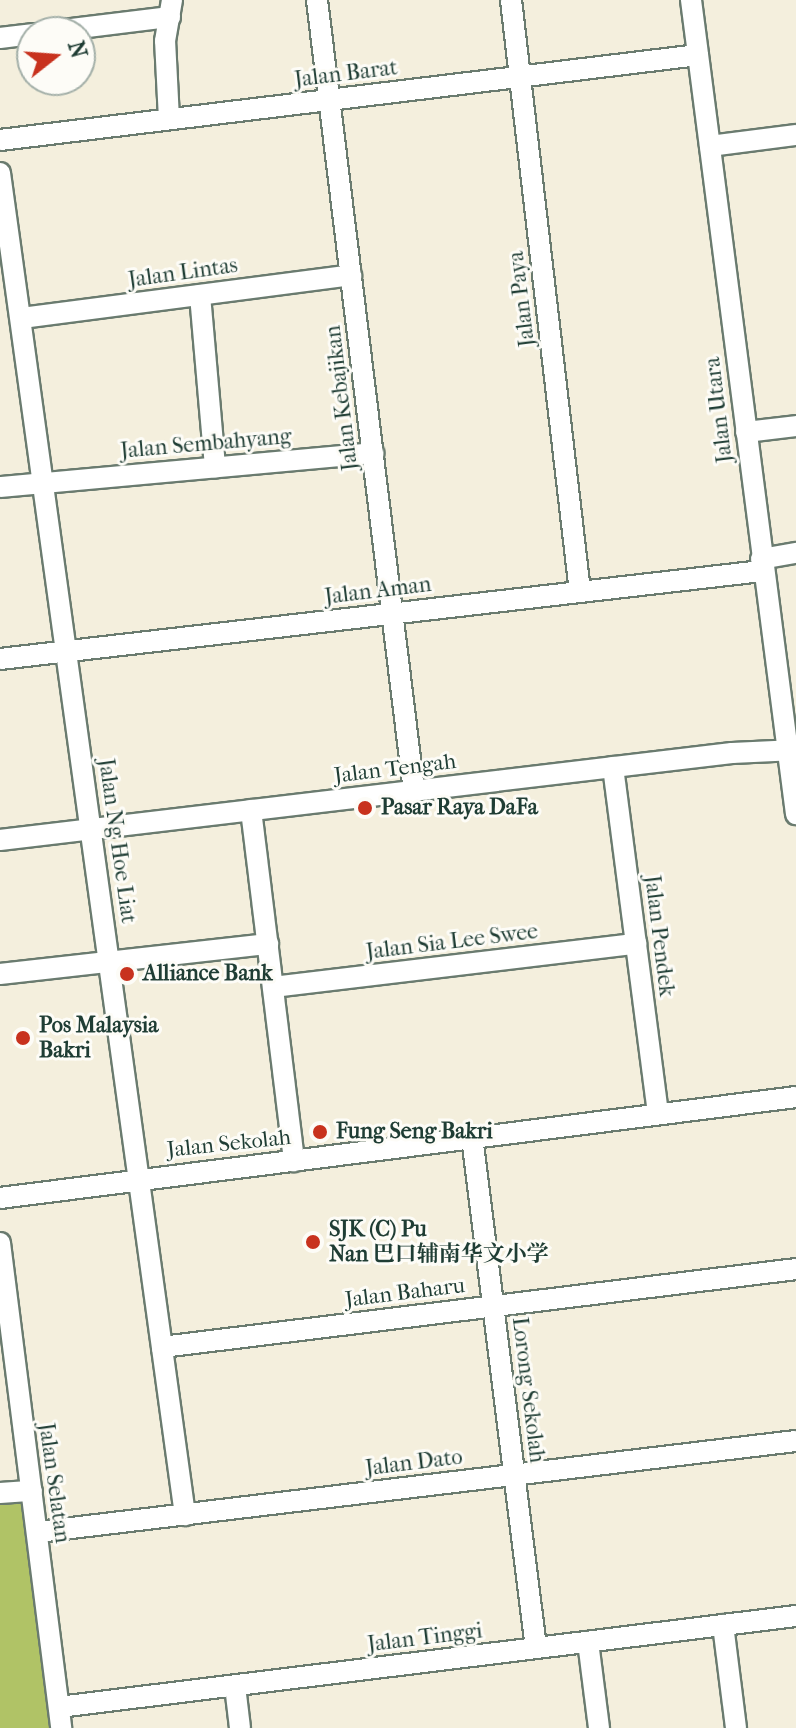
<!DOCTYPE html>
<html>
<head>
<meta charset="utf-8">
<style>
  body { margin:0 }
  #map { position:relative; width:796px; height:1728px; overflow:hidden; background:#f4efdd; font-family:"IM FELL French Canon","Noto Serif SC",serif }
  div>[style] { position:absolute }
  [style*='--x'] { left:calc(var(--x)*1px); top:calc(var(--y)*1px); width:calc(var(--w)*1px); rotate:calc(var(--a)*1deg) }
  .green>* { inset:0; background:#b0c366 }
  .roads { filter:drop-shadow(2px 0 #6a7b6f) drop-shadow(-2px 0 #6a7b6f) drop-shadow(0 2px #6a7b6f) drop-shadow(0 -2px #6a7b6f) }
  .minor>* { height:20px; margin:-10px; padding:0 10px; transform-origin:10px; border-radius:10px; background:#fff }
  .dots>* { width:22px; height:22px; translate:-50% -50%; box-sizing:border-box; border:4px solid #fdfcf7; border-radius:50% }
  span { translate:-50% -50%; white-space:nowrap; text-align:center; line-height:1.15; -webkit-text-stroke:6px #fdfcf7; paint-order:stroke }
  .street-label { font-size:22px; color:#1f3d34 }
  .poi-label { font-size:22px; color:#1f3d34; font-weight:700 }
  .left { translate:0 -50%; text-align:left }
  .north { position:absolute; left:16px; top:16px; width:80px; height:80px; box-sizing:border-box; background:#fdfcf7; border:2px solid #a4b0a9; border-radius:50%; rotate:73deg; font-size:22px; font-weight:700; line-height:32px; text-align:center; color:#1f3d34 }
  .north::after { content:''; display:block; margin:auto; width:28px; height:36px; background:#c8321e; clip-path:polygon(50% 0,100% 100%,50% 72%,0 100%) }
</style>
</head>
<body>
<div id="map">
  <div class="green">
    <i style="clip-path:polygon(24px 1491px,56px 1728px,0 1728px,0 1493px)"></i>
  </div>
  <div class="roads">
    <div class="minor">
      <i style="--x:317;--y:0;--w:797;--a:83.01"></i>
      <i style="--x:511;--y:0;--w:596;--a:83.35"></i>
      <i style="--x:691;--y:0;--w:821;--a:82.65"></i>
      <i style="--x:47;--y:32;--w:124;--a:-7"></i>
      <i style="--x:0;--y:38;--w:32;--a:-7"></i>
      <i style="--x:169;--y:119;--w:78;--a:-92.9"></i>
      <i style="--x:165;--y:41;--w:42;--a:-80.3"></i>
      <i style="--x:0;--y:140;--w:703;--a:-6.94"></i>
      <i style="--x:710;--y:146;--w:87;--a:-7.3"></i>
      <i style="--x:0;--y:173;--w:1355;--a:82.15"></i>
      <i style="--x:200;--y:295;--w:173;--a:85"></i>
      <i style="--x:22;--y:318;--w:332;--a:-7.4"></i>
      <i style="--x:746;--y:432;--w:50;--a:-6.8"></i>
      <i style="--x:0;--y:487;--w:375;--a:-5.2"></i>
      <i style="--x:761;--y:559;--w:36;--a:-10"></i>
      <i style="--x:0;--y:659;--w:767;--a:-6.59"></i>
      <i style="--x:613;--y:767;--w:348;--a:82.6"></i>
      <i style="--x:251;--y:810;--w:354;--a:83"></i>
      <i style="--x:0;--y:840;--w:737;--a:-6.78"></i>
      <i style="--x:732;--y:753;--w:64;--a:-2.7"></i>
      <i style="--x:0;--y:974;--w:270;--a:-6.4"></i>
      <i style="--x:273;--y:987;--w:366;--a:-6.8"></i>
      <i style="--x:472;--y:1137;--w:515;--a:82.86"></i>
      <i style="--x:0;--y:1198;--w:802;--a:-7.23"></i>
      <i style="--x:0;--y:1243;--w:489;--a:82.8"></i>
      <i style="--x:162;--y:1347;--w:639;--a:-7.01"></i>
      <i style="--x:0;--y:1493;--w:32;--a:-4"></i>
      <i style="--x:38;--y:1532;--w:763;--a:-6.85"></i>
      <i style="--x:723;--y:1625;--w:104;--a:82.8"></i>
      <i style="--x:588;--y:1642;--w:87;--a:82.7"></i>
      <i style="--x:235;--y:1686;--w:42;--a:83.2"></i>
      <i style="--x:59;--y:1707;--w:743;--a:-7.04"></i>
    </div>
  </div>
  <div class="dots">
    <i style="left:365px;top:808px;background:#c8321e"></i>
    <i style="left:127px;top:974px;background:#c8321e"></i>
    <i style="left:23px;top:1038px;background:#c8321e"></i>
    <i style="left:320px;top:1132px;background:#c8321e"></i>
    <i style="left:313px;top:1242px;background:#c8321e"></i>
  </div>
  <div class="street-label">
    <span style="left:346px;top:74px;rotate:-7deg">Jalan Barat</span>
    <span style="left:183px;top:273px;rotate:-8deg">Jalan Lintas</span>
    <span style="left:522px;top:299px;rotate:-97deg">Jalan Paya</span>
    <span style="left:342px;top:398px;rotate:-97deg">Jalan Kebajikan</span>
    <span style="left:719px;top:410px;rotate:-97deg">Jalan Utara</span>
    <span style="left:206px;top:444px;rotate:-5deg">Jalan Sembahyang</span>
    <span style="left:378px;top:591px;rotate:-7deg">Jalan Aman</span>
    <span style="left:395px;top:769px;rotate:-7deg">Jalan Tengah</span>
    <span style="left:117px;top:841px;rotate:82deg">Jalan Ng Hoe Liat</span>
    <span style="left:659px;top:936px;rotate:83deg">Jalan Pendek</span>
    <span style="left:452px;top:942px;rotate:-7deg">Jalan Sia Lee Swee</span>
    <span style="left:229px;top:1144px;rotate:-6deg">Jalan Sekolah</span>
    <span style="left:405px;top:1293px;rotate:-7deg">Jalan Baharu</span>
    <span style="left:528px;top:1390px;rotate:83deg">Lorong Sekolah</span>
    <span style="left:414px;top:1463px;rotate:-7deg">Jalan Dato</span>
    <span style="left:54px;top:1483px;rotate:82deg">Jalan Selatan</span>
    <span style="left:425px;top:1638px;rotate:-7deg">Jalan Tinggi</span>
  </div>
  <div class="poi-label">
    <span class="left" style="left:381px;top:808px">Pasar Raya DaFa</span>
    <span class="left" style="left:143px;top:974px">Alliance Bank</span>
    <span class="left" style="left:39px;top:1038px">Pos Malaysia<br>Bakri</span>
    <span class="left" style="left:336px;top:1132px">Fung Seng Bakri</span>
    <span class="left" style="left:329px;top:1242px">SJK (C) Pu<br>Nan 巴口辅南华文小学</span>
  </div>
  <div class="north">N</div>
</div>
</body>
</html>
